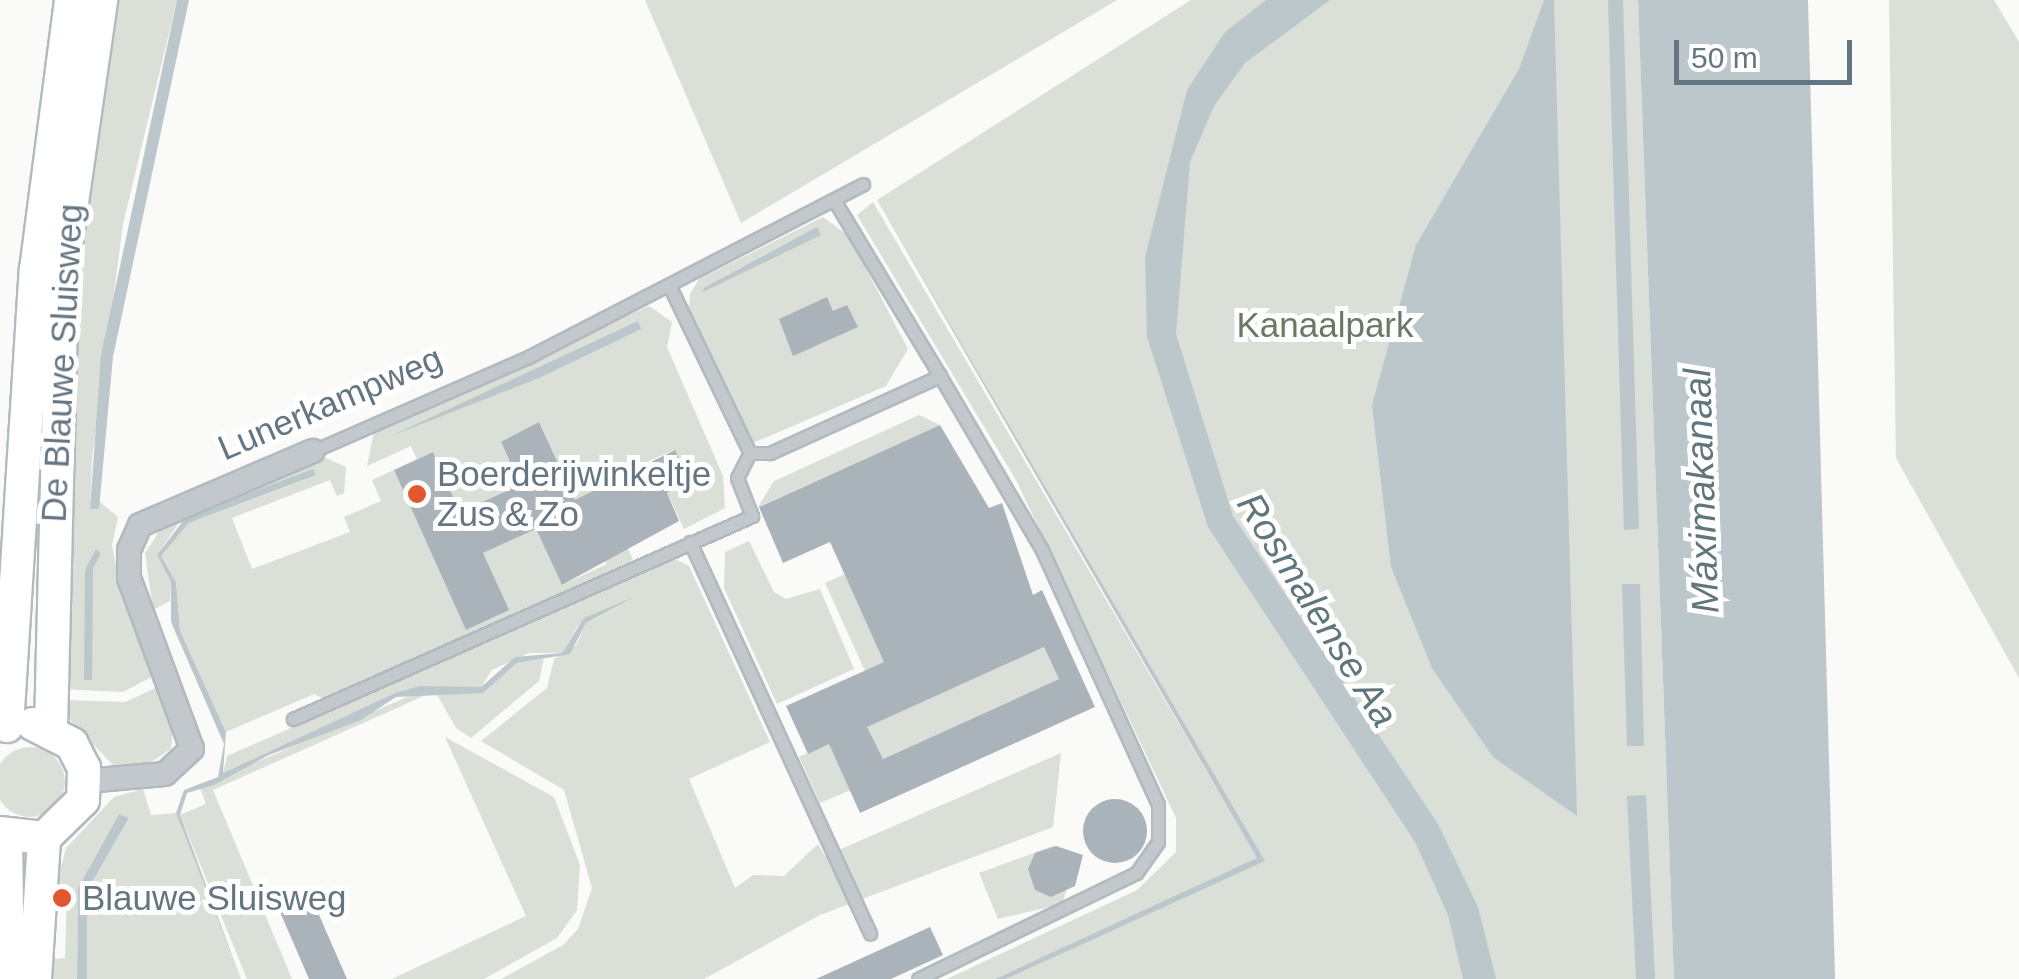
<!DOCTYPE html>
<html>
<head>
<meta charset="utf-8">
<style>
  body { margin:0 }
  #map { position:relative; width:2019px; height:979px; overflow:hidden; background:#fafaf8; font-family:Arial,sans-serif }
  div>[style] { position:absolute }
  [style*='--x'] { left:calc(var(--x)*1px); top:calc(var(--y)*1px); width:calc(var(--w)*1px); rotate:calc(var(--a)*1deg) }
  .green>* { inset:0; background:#dadfd7 }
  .round { border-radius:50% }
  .water>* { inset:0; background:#bbc7cb }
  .building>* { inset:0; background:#aab3b9 }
  .roads { filter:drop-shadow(2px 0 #b3babf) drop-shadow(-2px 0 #b3babf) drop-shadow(0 2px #b3babf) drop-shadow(0 -2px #b3babf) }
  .service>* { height:11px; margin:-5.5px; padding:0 5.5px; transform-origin:5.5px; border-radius:5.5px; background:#c3c8cc }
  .minor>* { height:22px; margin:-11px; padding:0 11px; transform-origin:11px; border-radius:11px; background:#c3c8cc }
  .secondary>* { height:32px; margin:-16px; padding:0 16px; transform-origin:16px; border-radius:16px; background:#fff }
  .dots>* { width:28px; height:28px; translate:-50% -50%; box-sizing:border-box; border:5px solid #fff; border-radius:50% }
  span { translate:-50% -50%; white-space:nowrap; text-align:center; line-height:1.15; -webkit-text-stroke:10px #fff; paint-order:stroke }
  .park-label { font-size:35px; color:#687a64 }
  .street-label { font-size:35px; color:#657683 }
  .poi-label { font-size:35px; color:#657683 }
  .left { translate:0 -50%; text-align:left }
  .water-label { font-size:38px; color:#60757c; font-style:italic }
  .scale { position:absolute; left:1674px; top:40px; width:178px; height:45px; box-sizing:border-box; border:5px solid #657683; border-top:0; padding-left:12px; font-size:30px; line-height:35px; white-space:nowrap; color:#657683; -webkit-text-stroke:8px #fff; paint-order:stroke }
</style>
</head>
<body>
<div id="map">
  <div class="green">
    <i style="clip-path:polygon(116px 0,177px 0,123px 224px,92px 460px,90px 508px,100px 502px,118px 517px,112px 545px,123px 600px,155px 675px,123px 692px,61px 689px,83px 222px)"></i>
    <i style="clip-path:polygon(645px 0,1117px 0,741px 223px)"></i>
    <i style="clip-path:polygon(1191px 0,1638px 0,1674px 979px,1006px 979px,1264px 860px,877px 200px)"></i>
    <i style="clip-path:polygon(1889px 0,1994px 0,2019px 42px,2019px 678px,1896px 458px)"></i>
    <i style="clip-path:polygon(873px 202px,1258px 859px,995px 979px,947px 979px,1137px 890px,1176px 852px,1176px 818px,1016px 480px,857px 215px)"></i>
    <i style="clip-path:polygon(823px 217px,849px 236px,908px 349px,886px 386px,753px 443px,689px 309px,690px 294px,699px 279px)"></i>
    <i style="clip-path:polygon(649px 306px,672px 322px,667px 347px,723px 476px,725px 508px,684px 529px,667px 493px,686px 475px,674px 450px,633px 468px,597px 515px,558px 505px,571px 491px,539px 422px,501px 443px,520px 485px,460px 512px,433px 452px,417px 459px,411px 446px,367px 466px,374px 432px)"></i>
    <i style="clip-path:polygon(919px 415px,940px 425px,758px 507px,774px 481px)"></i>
    <i style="clip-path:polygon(319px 455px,346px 467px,344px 493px,337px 496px,330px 480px,232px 518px,252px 569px,350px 532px,344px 517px,381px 501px,372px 480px,394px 470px,467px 629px,483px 553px,536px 529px,562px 585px,607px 564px,591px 528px,614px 518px,633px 560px,326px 700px,314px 694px,226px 732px,180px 631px,176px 582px,161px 556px,189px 523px,315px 476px,178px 524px,157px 555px,171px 582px,170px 601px,153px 610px,145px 553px,168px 518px)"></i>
    <i style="clip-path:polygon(749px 541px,774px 592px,786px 599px,820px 589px,854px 669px,777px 704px,724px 588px,725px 552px)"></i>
    <i style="clip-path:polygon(675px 559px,689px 566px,770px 742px,689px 779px,735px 888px,753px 875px,784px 876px,818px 844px,825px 856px,1061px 753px,1053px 827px,820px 915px,704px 979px,501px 979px,563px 945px,578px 929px,592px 888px,564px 790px,481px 741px,547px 688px,554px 659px,576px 645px,586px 623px,633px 599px,578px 626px,562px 653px,529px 653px,492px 670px,481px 687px,395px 693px,223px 773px,227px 756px)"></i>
    <i style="clip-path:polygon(845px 574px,1022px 599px,865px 671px,825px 583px)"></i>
    <i style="clip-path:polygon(1044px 647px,1059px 679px,845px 776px,851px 790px,820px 803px,799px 757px)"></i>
    <i style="clip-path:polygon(544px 659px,539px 681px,471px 738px,456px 728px,435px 691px,483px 693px,517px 663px)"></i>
    <i style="clip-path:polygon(162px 685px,174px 716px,171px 749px,145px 766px,113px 765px,69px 719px,63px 700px,125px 702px)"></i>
    <i style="clip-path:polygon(421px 691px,426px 695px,213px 790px,292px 979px,247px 979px,180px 815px,206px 804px,200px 788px,222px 777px)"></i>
    <i style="clip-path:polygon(445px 737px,554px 797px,580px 865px,577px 910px,557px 938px,484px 979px,392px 979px,526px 916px)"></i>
    <i class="round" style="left:-5px;top:747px;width:70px;height:70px"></i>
    <i style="clip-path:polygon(143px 789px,151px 815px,176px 813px,241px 979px,87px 979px,87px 891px,129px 818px,119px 814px,78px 888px,77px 979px,51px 979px,54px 959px,65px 958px,67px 888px,56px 887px,66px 848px,114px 797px)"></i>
    <i style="clip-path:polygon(1053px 846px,1075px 865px,1062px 904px,998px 919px,979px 873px)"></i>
  </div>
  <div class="water">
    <i style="clip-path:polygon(177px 0,189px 0,113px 357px,99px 509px,90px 509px,101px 355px)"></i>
    <i style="clip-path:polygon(1266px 0,1330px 0,1245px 63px,1214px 106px,1190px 162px,1176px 334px,1233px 516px,1438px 824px,1478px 907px,1496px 979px,1463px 979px,1448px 915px,1415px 842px,1208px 527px,1147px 337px,1145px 257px,1187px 90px,1225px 32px)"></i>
    <i style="clip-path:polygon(1544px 0,1554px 0,1577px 816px,1493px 757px,1432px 668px,1391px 567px,1372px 405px,1416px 245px,1519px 69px)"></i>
    <i style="clip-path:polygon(1608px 0,1623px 0,1639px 529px,1624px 530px)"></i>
    <i style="clip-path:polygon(1638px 0,1808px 0,1835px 979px,1674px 979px)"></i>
    <i style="clip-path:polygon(877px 200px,1265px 861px,1006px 979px,995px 979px,1257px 858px)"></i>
    <i style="clip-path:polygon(817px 227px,821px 235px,703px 292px,704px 288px)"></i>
    <i style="clip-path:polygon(638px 321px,641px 329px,539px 378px,391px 436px)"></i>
    <i style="clip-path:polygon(313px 469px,316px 475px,189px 523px,161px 556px,176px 582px,180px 631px,226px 732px,223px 773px,395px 693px,420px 686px,481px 687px,515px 657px,562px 653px,584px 618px,634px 597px,586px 623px,570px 654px,517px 663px,483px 693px,396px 697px,361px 720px,269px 755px,214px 785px,187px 793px,180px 815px,241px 979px,176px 813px,184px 790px,218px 777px,224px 744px,171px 622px,171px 582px,157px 555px,186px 517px)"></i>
    <i style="clip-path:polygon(96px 549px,101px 554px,93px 568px,92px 680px,84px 680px,85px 570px)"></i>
    <i style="clip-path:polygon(1640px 584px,1644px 746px,1627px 746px,1622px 584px)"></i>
    <i style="clip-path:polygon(1646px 795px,1655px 979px,1636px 979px,1627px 796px)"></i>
    <i style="clip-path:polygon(119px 814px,129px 818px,87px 891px,87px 979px,77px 979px,78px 888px)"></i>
  </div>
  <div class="building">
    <i style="clip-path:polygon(827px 297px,833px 311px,847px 305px,858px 327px,793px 356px,779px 319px)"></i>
    <i style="clip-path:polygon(539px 422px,575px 500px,675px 450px,686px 476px,667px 493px,679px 521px,562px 585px,536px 529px,483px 553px,509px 610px,466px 630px,394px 470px,433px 452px,460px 512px,520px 485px,501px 442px)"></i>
    <i style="clip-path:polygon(evenodd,940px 425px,989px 508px,1002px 503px,1033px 595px,1042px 590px,1095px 707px,860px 813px,829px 744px,808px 754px,786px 706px,884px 662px,830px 542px,783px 563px,759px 507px,940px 425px,1044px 647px,1059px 679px,883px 759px,867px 727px,1044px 647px)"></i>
    <i class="round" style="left:1083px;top:799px;width:64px;height:64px"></i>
    <i style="clip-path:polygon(1056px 846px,1083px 855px,1075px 886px,1051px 897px,1035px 890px,1028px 869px,1035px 853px)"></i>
    <i style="clip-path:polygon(309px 892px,347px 979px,309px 979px,277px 905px)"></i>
    <i style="clip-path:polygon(930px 927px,943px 955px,891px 979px,816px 979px)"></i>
  </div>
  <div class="roads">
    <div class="service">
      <i style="--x:834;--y:200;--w:205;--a:58.9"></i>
      <i style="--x:670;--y:287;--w:184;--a:64.3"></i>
      <i style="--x:750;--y:453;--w:20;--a:0"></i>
      <i style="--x:770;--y:453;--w:187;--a:-24.4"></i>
      <i style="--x:940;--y:376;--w:202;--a:59.6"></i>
      <i style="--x:1042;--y:550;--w:280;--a:65.5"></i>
      <i style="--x:1158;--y:805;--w:37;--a:90"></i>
      <i style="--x:1158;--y:842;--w:38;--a:125"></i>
      <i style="--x:1136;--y:873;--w:242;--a:154.1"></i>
      <i style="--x:313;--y:451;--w:235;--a:-23.6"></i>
      <i style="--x:528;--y:357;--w:377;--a:-27.3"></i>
      <i style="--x:690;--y:542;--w:431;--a:65.3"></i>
      <i style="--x:293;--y:719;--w:502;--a:-23.86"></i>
      <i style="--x:752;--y:516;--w:41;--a:-111.5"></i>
      <i style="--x:737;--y:478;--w:28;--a:-63"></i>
    </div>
    <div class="minor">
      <i style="--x:86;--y:781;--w:79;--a:-5.1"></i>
      <i style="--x:165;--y:774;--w:37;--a:-43"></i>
      <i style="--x:192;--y:749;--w:182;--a:-110.2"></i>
      <i style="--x:129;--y:578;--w:28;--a:-90"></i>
      <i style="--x:129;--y:550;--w:27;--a:-66"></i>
      <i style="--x:140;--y:525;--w:188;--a:-23.2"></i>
    </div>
    <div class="secondary">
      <i style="--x:7;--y:726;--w:457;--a:-86.4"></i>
      <i style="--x:36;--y:270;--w:272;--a:-82.6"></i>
      <i style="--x:51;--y:728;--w:456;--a:-88.6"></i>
      <i style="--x:62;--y:272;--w:275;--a:-81.8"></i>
      <i style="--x:0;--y:833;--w:44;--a:6.5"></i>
      <i style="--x:44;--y:838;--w:54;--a:-44.3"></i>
      <i style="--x:83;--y:800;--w:32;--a:-88"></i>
      <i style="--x:84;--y:768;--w:27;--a:-117"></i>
      <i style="--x:72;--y:744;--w:44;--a:-152.9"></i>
      <i style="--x:6;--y:837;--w:142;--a:89.2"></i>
      <i style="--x:35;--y:979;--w:141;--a:-86.3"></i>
    </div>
  </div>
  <div class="dots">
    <i style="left:417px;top:494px;background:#e4572e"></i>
    <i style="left:62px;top:898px;background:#e4572e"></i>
  </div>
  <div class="park-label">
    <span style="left:1325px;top:325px">Kanaalpark</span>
  </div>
  <div class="street-label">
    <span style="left:62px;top:363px;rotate:-87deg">De Blauwe Sluisweg</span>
    <span style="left:330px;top:403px;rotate:-23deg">Lunerkampweg</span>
  </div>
  <div class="poi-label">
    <span class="left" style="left:437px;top:494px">Boerderijwinkeltje<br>Zus &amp; Zo</span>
    <span class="left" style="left:82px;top:898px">Blauwe Sluisweg</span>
  </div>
  <div class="water-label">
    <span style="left:1702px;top:491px;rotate:-92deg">Máximakanaal</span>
    <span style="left:1317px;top:610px;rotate:58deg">Rosmalense Aa</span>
  </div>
  <div class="scale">50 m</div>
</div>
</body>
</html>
